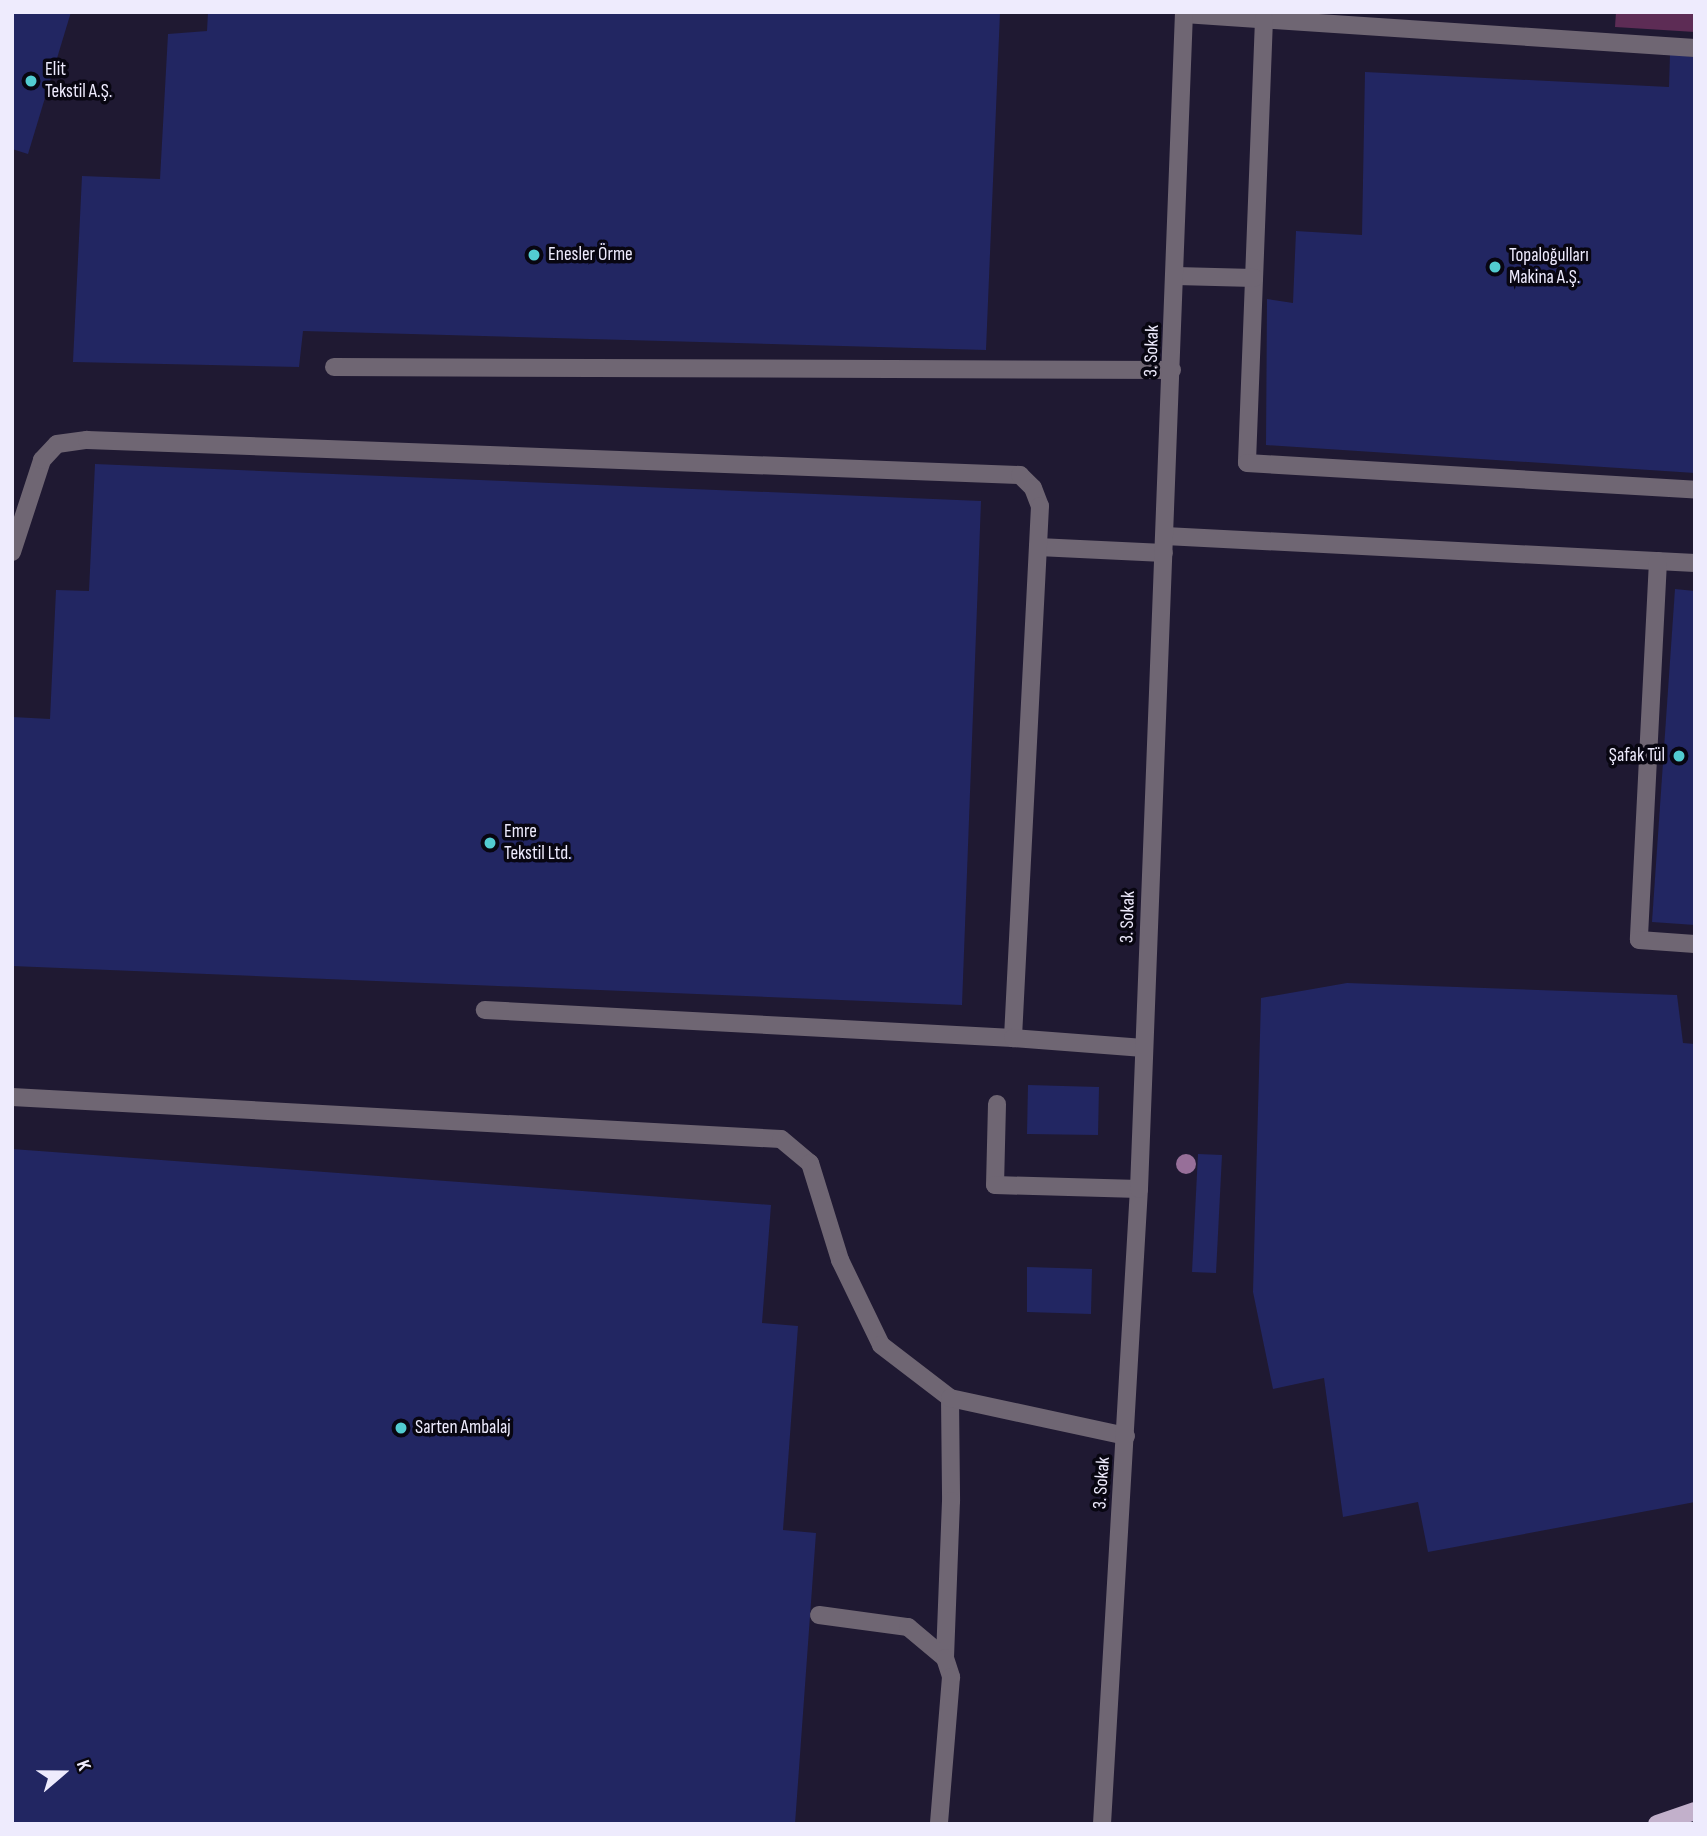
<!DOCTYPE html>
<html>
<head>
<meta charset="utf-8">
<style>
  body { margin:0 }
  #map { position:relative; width:1707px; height:1836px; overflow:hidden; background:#1f1932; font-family:"Sofia Sans Condensed",sans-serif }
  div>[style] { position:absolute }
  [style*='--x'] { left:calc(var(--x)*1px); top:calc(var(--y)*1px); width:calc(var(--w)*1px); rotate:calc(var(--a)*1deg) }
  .green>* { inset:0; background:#5d2c55 }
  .building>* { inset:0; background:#222662 }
  .minor>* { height:18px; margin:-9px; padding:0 9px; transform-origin:9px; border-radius:9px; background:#6f6673 }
  .major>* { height:18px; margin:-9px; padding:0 9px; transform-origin:9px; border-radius:9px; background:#c2b0cb }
  .trees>* { width:20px; height:20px; margin:-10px; border-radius:50%; background:#976f99 }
  .dots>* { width:19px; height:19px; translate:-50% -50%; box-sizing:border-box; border:4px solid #080611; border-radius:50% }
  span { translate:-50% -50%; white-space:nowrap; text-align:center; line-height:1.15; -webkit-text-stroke:7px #080611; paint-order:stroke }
  .poi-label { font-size:19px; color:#eeebfd }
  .left { translate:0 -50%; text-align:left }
  .right { translate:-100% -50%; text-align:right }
  .street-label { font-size:19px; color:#eeebfd }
  .frame { position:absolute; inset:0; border:14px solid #eeebfd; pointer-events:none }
  .north { position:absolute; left:28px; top:1738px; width:70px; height:70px; -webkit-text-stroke:5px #080611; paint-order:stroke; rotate:70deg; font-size:19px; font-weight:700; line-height:28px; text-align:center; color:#eeebfd }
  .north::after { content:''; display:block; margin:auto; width:24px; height:32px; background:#eeebfd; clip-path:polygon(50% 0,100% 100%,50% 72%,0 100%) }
</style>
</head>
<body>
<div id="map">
  <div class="green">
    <i style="clip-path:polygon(1616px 12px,1695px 12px,1695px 32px,1615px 27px)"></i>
  </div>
  <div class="building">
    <i style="clip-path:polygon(12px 12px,71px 12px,28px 154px,12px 149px)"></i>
    <i style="clip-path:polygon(208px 12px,1000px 12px,986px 350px,303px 331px,299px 367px,73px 362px,82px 176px,160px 179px,168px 34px,207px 31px)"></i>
    <i style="clip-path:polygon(1670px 54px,1695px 57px,1695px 473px,1266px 445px,1267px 299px,1293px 303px,1296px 231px,1362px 235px,1365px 72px,1669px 87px)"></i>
    <i style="clip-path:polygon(95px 464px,981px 501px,962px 1005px,12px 966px,12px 717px,50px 719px,56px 590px,89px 591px)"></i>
    <i style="clip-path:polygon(1675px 589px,1695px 591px,1695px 925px,1652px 922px)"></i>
    <i style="clip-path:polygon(1347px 983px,1677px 995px,1683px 1043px,1695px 1044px,1695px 1502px,1428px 1552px,1418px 1502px,1343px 1517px,1324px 1378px,1273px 1389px,1253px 1292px,1261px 998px)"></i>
    <i style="clip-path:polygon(1028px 1085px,1099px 1087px,1098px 1135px,1027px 1134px)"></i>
    <i style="clip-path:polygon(12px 1149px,771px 1205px,762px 1323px,798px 1326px,783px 1530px,816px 1533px,795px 1824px,12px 1824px)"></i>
    <i style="clip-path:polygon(1198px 1154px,1222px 1155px,1216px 1273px,1192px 1272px)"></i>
    <i style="clip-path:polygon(1027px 1267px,1092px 1269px,1091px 1314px,1027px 1312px)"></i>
  </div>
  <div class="minor">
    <i style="--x:1184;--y:14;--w:512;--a:3.81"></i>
    <i style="--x:1264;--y:19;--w:444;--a:92.2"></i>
    <i style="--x:1247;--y:463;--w:449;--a:3.4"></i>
    <i style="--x:1176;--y:276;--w:78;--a:1.5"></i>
    <i style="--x:334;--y:367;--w:838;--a:0.21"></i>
    <i style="--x:1165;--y:536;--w:531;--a:2.92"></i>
    <i style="--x:1038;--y:547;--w:126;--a:2.7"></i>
    <i style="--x:12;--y:552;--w:97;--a:-71.9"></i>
    <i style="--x:42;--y:460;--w:22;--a:-47"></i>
    <i style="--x:57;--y:444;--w:30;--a:-8"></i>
    <i style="--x:87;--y:440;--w:934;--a:2.15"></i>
    <i style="--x:1020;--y:475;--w:18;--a:45"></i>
    <i style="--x:1033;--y:488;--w:19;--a:69"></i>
    <i style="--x:1040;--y:506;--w:533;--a:92.91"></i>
    <i style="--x:1013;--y:1038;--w:529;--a:-176.96"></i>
    <i style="--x:1658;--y:561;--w:379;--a:92.9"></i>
    <i style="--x:1639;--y:940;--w:56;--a:4.1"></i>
    <i style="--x:1013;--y:1038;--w:131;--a:4.4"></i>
    <i style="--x:12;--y:1097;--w:770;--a:3.13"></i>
    <i style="--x:781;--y:1139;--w:38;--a:40"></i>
    <i style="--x:810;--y:1163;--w:102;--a:72.8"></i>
    <i style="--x:840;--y:1260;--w:94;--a:64.2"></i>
    <i style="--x:881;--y:1345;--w:87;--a:37.5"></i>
    <i style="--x:950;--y:1398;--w:103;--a:89.4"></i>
    <i style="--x:951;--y:1501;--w:157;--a:92.2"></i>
    <i style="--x:997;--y:1104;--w:81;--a:91.4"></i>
    <i style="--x:995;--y:1185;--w:144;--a:1.6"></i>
    <i style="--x:950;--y:1398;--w:180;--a:12.2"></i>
    <i style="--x:819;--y:1615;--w:90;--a:7.7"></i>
    <i style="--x:908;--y:1627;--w:48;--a:40"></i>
    <i style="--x:945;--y:1658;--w:20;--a:72"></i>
    <i style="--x:951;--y:1677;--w:147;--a:94.7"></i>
    <i style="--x:1102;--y:1824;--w:636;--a:-86.67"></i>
    <i style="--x:1139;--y:1189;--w:1178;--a:-87.81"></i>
  </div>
  <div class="major">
    <i style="--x:1657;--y:1824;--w:40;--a:-18.9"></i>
  </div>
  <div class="trees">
    <i style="left:1186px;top:1164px"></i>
  </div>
  <div class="dots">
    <i style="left:31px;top:81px;background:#52ccd1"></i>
    <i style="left:534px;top:255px;background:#52ccd1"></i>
    <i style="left:1495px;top:267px;background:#52ccd1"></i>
    <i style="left:1679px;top:756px;background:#52ccd1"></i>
    <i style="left:490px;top:843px;background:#52ccd1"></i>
    <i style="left:401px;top:1428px;background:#52ccd1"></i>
  </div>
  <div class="poi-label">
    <span class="left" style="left:45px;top:81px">Elit<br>Tekstil A.Ş.</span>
    <span class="left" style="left:548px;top:255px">Enesler Örme</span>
    <span class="left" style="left:1509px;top:267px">Topaloğulları<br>Makina A.Ş.</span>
    <span class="right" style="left:1665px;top:756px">Şafak Tül</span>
    <span class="left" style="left:504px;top:843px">Emre<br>Tekstil Ltd.</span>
    <span class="left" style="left:415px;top:1428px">Sarten Ambalaj</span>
  </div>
  <div class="street-label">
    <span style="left:1152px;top:351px;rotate:-88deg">3. Sokak</span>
    <span style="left:1128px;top:917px;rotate:-88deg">3. Sokak</span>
    <span style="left:1102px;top:1483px;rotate:-86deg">3. Sokak</span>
  </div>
  <div class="frame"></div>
  <div class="north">K</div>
</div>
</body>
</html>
